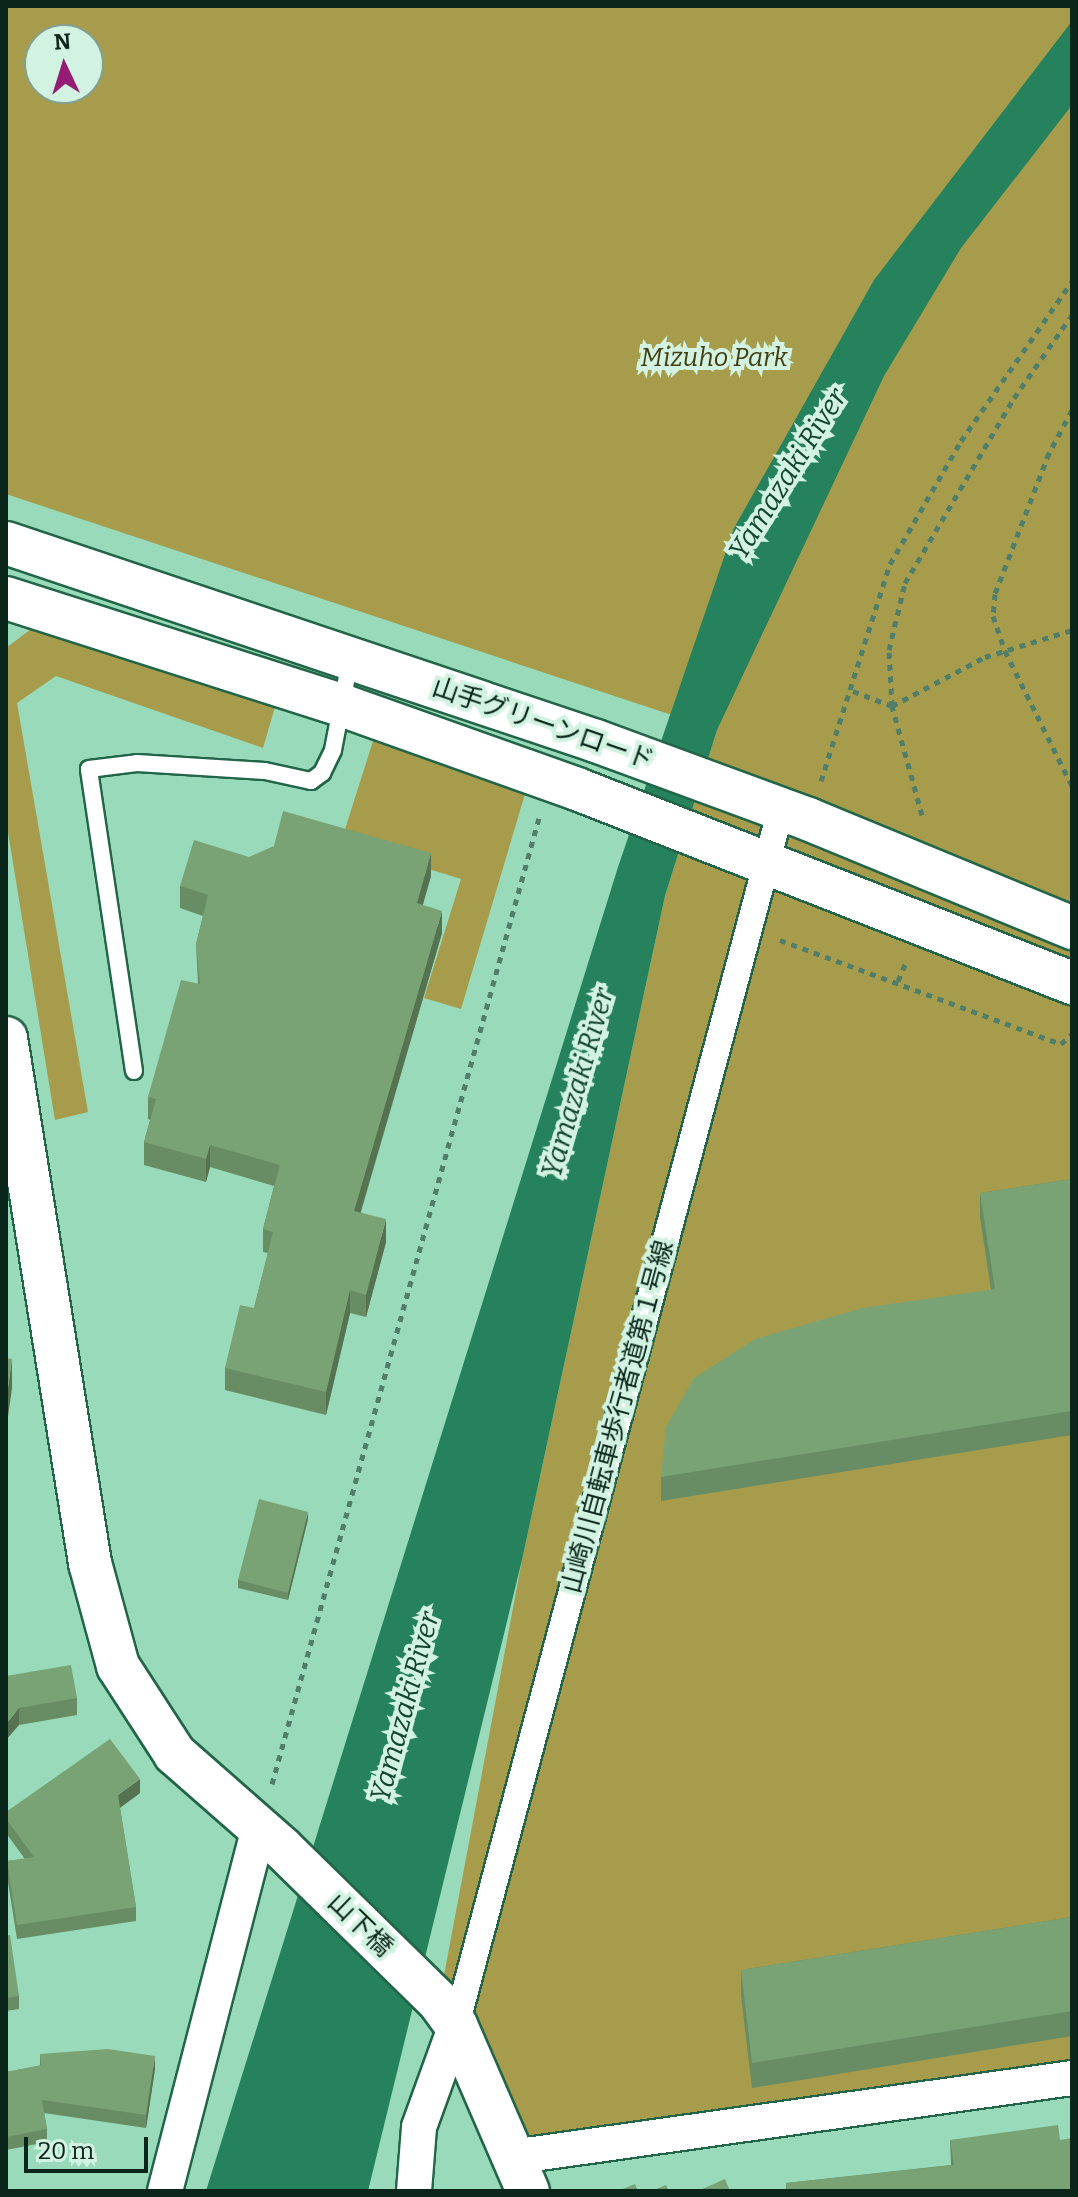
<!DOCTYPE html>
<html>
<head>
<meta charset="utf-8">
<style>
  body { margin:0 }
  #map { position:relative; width:1078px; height:2197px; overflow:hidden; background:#98dab9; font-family:Bitter,"Noto Sans JP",serif }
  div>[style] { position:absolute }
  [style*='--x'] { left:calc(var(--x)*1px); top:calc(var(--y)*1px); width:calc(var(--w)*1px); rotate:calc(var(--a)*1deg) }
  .green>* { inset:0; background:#a79c4c }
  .water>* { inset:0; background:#25825d }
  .path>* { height:5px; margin-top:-2.5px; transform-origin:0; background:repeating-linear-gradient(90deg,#507e68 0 6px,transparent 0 12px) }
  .roads { filter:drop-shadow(2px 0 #226548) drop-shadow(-2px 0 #226548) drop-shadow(0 2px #226548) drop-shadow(0 -2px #226548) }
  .service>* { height:16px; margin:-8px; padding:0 8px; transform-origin:8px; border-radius:8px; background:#fff }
  .pedestrian>* { height:26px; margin:-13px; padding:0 13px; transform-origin:13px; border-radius:13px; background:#fff }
  .minor>* { height:34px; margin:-17px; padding:0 17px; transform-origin:17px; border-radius:17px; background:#fff }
  .tertiary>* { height:42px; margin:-21px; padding:0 21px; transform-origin:21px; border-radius:21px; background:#fff }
  .wall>* { inset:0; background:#688c64 }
  .shaded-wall>* { inset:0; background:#557251 }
  .building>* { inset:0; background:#79a374 }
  span { translate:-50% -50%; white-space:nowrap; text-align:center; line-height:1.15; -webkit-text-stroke:8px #d2f3e1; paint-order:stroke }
  .park-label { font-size:26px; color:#443e10; font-style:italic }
  .street-label { font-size:26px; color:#0a261a }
  .water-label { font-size:28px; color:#134430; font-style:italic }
  .frame { position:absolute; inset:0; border:8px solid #0a261a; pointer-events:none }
  .north { position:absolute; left:24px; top:24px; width:80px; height:80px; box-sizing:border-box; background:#d2f3e1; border:2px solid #82a191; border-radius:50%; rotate:356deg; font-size:22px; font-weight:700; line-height:32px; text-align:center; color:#0a261a }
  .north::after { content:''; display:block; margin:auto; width:28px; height:36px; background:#961b74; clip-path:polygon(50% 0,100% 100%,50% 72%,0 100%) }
  .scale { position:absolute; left:24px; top:2137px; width:124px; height:36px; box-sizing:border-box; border:4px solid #0a261a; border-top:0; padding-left:10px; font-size:24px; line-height:28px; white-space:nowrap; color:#0a261a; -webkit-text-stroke:6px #d2f3e1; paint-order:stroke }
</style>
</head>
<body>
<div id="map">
  <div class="green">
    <i style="clip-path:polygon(evenodd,6px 6px,1072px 6px,1072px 2078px,512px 2157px,439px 2002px,522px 1560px,665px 896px,717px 730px,6px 494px,6px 6px,40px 40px,88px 40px,88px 88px,40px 88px,40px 40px)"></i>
    <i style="clip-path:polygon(35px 626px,275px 707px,263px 748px,56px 676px,17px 703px,88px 1112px,55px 1120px,6px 820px,6px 648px)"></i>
    <i style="clip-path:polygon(373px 741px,525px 794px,461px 1009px,424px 998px,461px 879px,341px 842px)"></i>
  </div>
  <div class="water">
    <i style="clip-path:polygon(1072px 21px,1072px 105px,961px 248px,884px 376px,717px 730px,665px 896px,522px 1560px,368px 2191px,206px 2191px,618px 867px,734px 528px,874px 280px)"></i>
  </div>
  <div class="path">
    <i style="--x:1072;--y:410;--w:49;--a:118.1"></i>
    <i style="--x:1049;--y:453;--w:151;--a:111"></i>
    <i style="--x:995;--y:594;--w:22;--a:95"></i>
    <i style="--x:993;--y:616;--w:37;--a:71"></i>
    <i style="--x:1005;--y:651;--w:151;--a:63.6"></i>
    <i style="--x:853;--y:691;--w:42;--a:21"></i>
    <i style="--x:892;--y:706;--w:105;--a:-27.8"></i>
    <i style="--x:985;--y:657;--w:91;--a:-17.2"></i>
    <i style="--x:821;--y:781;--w:228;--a:-72.4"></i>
    <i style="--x:890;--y:564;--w:142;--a:-60"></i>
    <i style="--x:961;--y:441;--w:195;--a:-55.2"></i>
    <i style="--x:922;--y:815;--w:113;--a:-105.4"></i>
    <i style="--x:892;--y:706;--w:56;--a:-93.1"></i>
    <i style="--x:889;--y:650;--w:69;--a:-76.6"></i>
    <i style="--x:905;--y:583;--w:215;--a:-59.5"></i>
    <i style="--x:1014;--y:398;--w:101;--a:-55.1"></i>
    <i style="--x:780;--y:940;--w:300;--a:20.3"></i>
    <i style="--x:1061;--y:1044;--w:15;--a:-42"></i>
    <i style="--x:898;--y:981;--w:23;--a:-67"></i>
    <i style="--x:272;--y:1784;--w:1002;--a:-74.55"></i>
  </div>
  <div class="roads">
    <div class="service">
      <i style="--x:134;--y:1071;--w:305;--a:-98.5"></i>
      <i style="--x:89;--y:769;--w:48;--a:-7.1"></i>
      <i style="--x:137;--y:763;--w:128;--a:3.6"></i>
      <i style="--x:265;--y:771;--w:47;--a:12.3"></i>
      <i style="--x:311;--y:781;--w:14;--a:-36"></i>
      <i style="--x:322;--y:773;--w:25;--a:-64"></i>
      <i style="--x:333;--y:750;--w:91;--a:-79.2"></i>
    </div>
    <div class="pedestrian">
      <i style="--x:456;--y:2025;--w:1259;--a:-75.04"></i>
    </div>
    <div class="minor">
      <i style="--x:512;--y:2157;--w:566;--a:-8.03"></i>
      <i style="--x:165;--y:2191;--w:375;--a:-75.5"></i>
      <i style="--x:414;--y:2191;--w:64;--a:-85.5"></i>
      <i style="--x:419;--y:2127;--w:109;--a:-70.1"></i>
    </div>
    <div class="tertiary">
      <i style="--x:6;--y:543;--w:622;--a:18.55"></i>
      <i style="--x:596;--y:741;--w:226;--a:20.2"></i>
      <i style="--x:808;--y:819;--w:286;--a:22.4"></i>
      <i style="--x:6;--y:598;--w:355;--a:17.7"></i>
      <i style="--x:344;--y:706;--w:247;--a:19.6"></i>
      <i style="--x:577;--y:789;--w:532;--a:21.4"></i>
      <i style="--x:6;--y:1038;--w:532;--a:80.91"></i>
      <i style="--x:90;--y:1563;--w:107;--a:74.8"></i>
      <i style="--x:118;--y:1666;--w:105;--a:57.1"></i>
      <i style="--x:175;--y:1754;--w:142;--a:41.3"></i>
      <i style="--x:282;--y:1848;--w:220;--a:44.4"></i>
      <i style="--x:439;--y:2002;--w:29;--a:54"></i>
      <i style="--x:456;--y:2025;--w:181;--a:66.6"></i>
    </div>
  </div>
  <div class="wall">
    <i style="clip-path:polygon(249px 857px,431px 876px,422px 905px,442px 933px,361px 1212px,386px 1242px,366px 1317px,350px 1313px,326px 1415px,225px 1390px,225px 1368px,254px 1308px,268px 1253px,263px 1252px,263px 1229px,274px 1186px,210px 1167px,206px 1182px,144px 1165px,144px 1142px,150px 1120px,148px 1119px,148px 1097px,198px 984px,196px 944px,203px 916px,180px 908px,180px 886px)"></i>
    <i style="clip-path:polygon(1072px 1179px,1072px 1435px,661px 1501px,661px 1477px,991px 1290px,980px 1217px,980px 1193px)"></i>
    <i style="clip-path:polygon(308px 1519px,288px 1600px,238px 1588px,238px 1580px)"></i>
    <i style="clip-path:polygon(6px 1676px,77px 1698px,77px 1715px,19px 1725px)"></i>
    <i style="clip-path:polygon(140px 1793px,120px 1808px,136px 1907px,136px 1921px,17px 1939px,7px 1876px,7px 1861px,25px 1859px,6px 1833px,6px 1812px)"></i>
    <i style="clip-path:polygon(1072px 1917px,1072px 2036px,752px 2088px,741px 1995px,741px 1970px)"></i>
    <i style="clip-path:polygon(6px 1936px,19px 1996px,19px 2009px,6px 2011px)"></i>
    <i style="clip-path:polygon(40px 2054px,155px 2069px,146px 2128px,44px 2113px,47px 2129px,47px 2142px,6px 2150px,6px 2072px,40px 2066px)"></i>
    <i style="clip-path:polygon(950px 2140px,1060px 2140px,1072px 2191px,786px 2191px,786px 2183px,951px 2165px)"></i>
  </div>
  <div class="shaded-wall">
    <i style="clip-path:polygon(431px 853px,431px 876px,417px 926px,417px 903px)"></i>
    <i style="clip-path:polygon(442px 911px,442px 933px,354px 1233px,354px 1211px)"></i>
    <i style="clip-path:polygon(210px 1145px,210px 1167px,206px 1182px,206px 1159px)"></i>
    <i style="clip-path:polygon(386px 1219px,386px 1242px,366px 1317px,366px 1295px)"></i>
    <i style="clip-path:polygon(350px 1290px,350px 1313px,326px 1415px,326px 1392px)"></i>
    <i style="clip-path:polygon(12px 1359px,12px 1388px,6px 1431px,6px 1402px)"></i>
    <i style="clip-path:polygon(308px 1512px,308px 1519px,288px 1600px,288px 1593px)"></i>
    <i style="clip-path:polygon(19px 1708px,19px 1725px,6px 1740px,6px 1724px)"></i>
    <i style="clip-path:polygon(140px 1779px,140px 1793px,118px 1809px,118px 1795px)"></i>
    <i style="clip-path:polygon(155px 2056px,155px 2069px,146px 2128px,146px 2115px)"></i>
  </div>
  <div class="building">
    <i style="clip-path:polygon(283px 811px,431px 853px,417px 903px,442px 911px,354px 1211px,386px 1219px,366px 1295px,350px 1290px,326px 1392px,225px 1368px,240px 1305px,254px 1308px,273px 1232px,263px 1229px,280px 1165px,210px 1145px,206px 1159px,144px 1142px,156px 1099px,148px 1097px,181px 980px,200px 984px,196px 944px,208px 895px,180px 886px,194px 840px,249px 857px,274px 846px)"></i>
    <i style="clip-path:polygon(1072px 1179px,1072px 1411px,661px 1477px,666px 1427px,694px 1378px,755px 1339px,863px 1308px,995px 1289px,980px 1193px)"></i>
    <i style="clip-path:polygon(6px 1358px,12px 1359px,6px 1402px)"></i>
    <i style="clip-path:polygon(259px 1499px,308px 1512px,288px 1593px,238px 1580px)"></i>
    <i style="clip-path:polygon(71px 1665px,77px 1698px,19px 1708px,6px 1724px,6px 1676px)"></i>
    <i style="clip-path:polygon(110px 1739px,140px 1779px,118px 1795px,136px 1907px,17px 1925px,7px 1861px,34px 1857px,6px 1819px,6px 1812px)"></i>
    <i style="clip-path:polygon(1072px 1917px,1072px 2011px,752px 2063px,741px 1970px)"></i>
    <i style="clip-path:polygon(10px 1935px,19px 1996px,6px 1998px,6px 1936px)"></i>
    <i style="clip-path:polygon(108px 2049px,155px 2056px,146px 2115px,42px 2100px,47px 2129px,6px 2137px,6px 2072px,41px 2065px,40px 2054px)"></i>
    <i style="clip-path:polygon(1058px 2125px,1060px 2140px,1072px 2138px,1072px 2191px,787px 2191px,786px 2183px,954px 2165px,950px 2140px)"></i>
    <i style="clip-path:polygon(725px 2179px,730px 2191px,698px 2191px)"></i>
    <i style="clip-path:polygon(635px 2184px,638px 2191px,618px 2191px)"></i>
    <i style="clip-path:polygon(666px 2185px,669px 2191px,652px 2191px)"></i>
  </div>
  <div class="park-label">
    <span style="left:714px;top:358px">Mizuho Park</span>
  </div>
  <div class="street-label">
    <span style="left:543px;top:724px;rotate:19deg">山手グリーンロード</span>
    <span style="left:618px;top:1417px;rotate:-75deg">山崎川自転車歩行者道第１号線</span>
    <span style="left:360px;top:1925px;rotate:44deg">山下橋</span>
  </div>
  <div class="water-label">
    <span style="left:788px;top:474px;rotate:-58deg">Yamazaki River</span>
    <span style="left:578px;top:1083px;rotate:-74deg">Yamazaki River</span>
    <span style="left:405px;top:1707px;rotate:-75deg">Yamazaki River</span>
  </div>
  <div class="frame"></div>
  <div class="north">N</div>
  <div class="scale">20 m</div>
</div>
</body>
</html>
